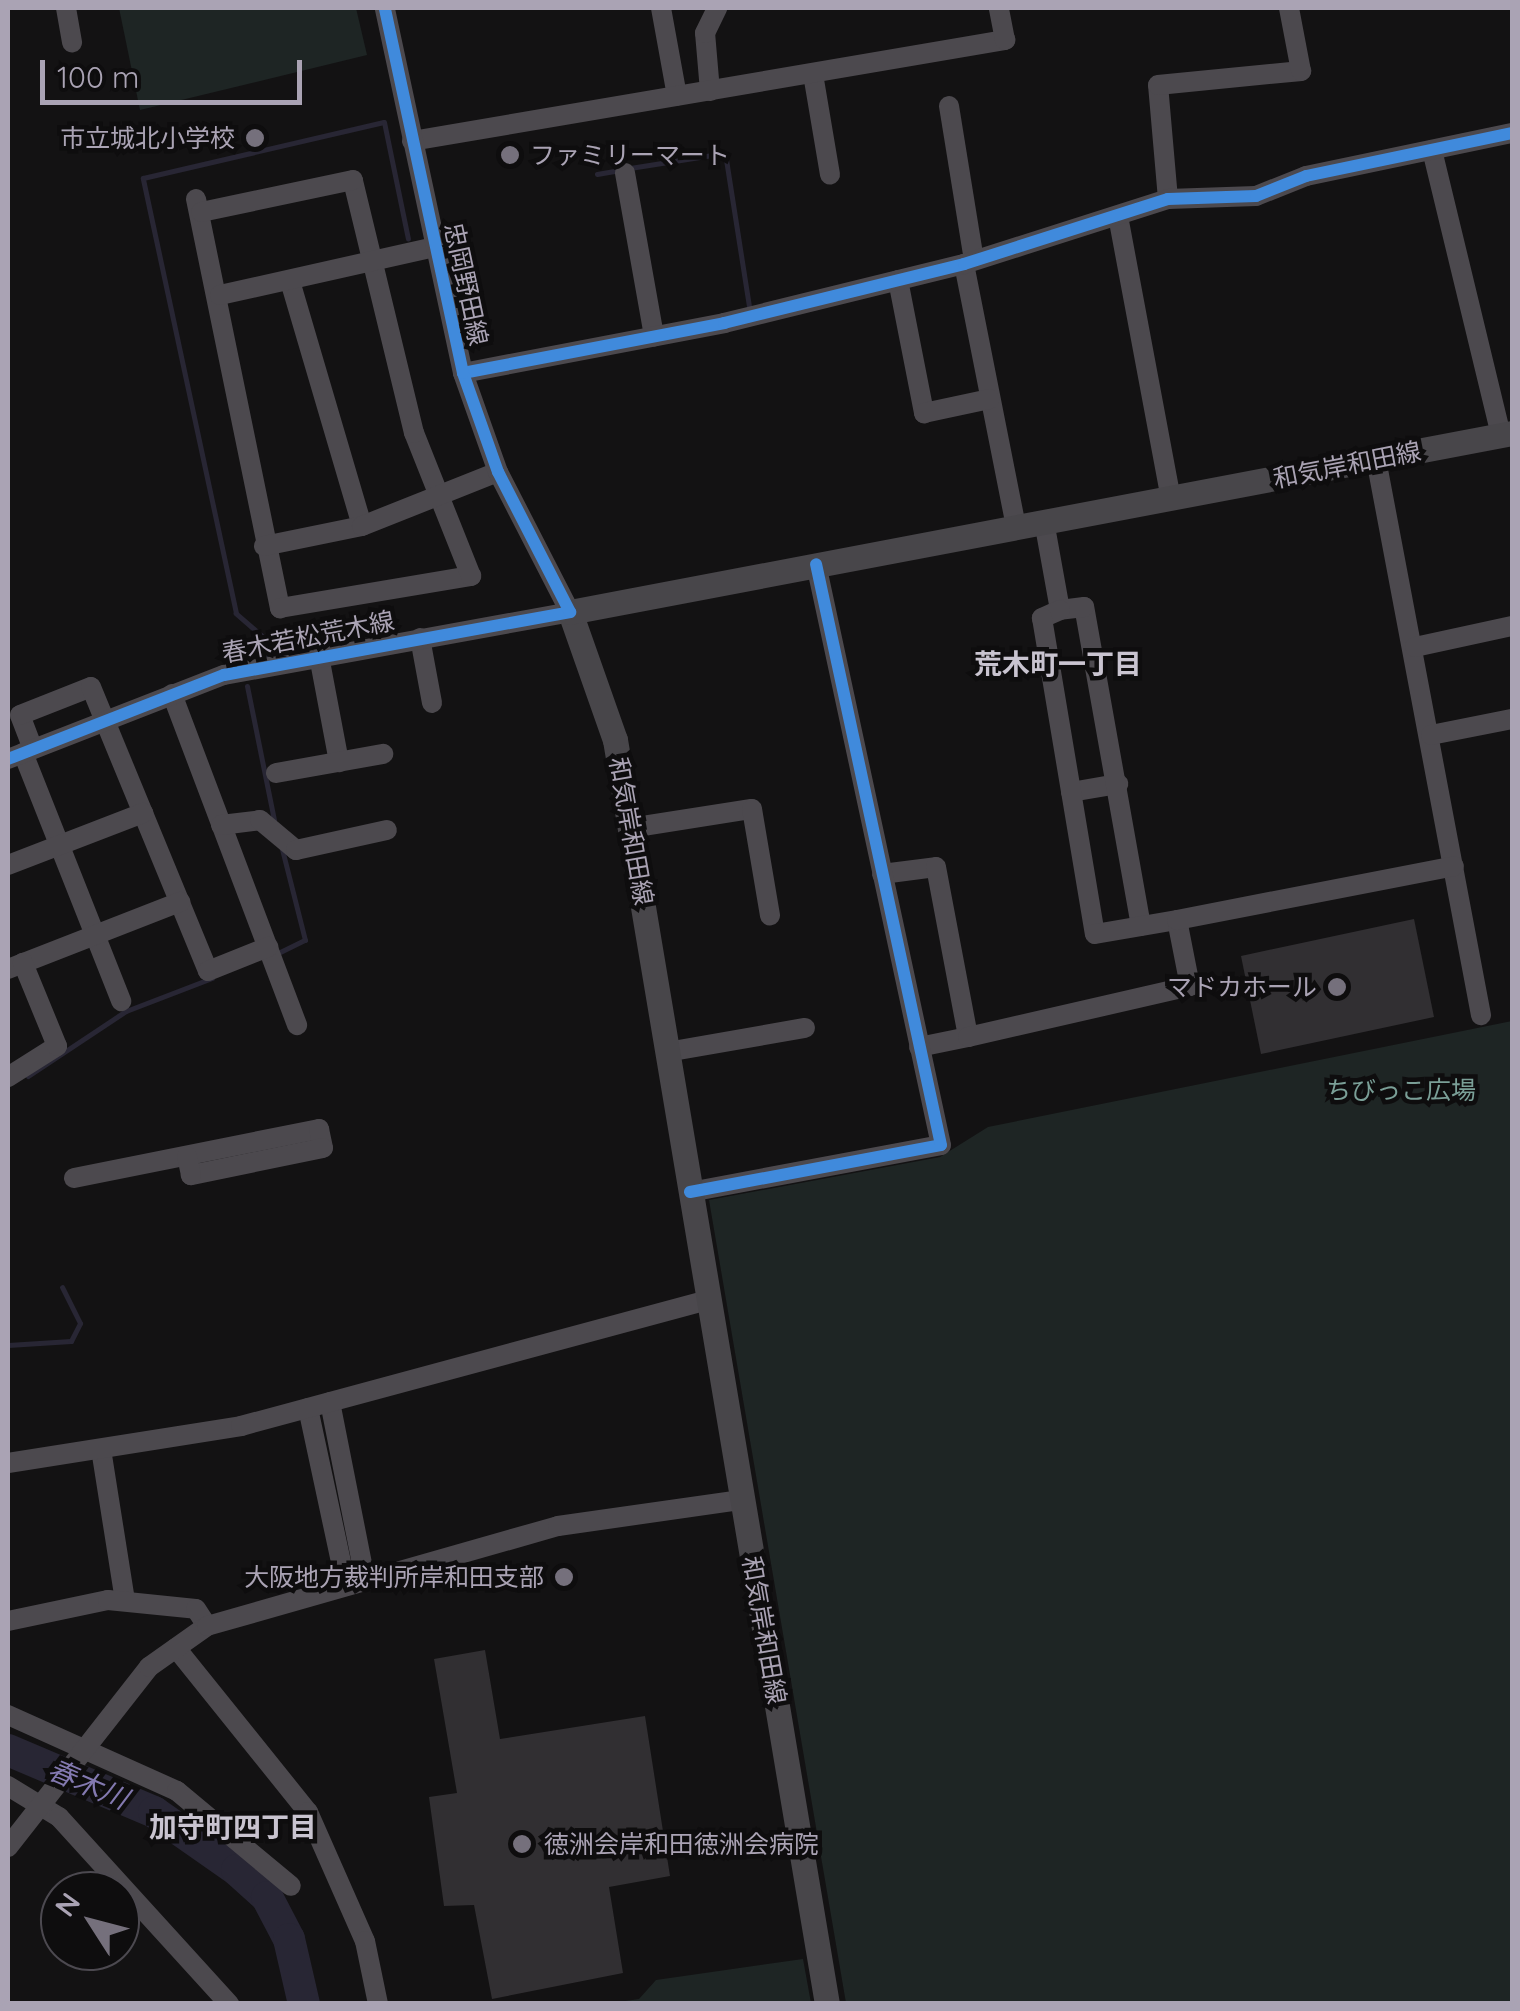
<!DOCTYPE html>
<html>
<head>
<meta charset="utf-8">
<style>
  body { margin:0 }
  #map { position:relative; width:1520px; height:2011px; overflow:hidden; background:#131213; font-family:Quicksand,"Noto Sans JP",sans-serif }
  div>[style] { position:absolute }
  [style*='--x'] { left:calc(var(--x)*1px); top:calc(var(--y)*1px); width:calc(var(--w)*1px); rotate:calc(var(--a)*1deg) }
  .green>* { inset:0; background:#1e2524 }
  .stream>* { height:5px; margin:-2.5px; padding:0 2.5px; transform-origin:2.5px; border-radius:2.5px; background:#282634 }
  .river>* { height:32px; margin:-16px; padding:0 16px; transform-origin:16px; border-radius:16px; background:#282634 }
  .building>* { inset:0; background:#312f32 }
  .minor>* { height:20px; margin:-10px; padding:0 10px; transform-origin:10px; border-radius:10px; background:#4c494e }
  .major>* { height:25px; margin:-12.5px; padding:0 12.5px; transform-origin:12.5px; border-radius:12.5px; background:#48464a }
  .cycleway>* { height:12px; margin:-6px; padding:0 6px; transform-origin:6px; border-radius:6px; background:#408adc }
  .dots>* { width:28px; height:28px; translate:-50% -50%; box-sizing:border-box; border:5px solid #0e0d0e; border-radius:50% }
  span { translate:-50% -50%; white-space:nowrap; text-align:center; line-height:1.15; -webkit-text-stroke:9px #0e0d0e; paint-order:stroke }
  .poi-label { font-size:25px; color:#aaa3b4 }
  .right { translate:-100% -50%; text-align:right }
  .left { translate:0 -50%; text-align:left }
  .street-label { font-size:25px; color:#aaa3b4 }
  .park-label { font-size:25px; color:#7a9f97 }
  .neighbourhood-label { font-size:28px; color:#c9c4d0; font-weight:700 }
  .water-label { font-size:28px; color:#8379b0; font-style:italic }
  .frame { position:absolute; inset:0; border:10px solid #aaa3b4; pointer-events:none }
  .north { position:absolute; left:40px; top:1871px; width:100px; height:100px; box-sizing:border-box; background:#0e0d0e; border:2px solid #4c4950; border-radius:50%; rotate:306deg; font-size:28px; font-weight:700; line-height:40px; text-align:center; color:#aaa3b4 }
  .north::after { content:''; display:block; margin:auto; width:35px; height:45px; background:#75707c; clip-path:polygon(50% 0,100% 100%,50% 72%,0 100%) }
  .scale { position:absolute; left:40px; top:60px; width:262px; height:45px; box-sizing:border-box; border:5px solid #aaa3b4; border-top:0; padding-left:12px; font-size:30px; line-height:35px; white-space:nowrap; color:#aaa3b4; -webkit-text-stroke:8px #0e0d0e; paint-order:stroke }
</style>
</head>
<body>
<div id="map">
  <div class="green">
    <i style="clip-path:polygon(119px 8px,356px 8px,367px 55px,140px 110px)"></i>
    <i style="clip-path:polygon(1512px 1021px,1512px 2003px,846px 2003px,709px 1200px,940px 1157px,988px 1127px)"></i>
    <i style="clip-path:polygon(803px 1959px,811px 2003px,612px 2003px,639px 1999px,656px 1980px)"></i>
  </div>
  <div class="stream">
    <i style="--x:630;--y:168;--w:96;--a:-9"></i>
    <i style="--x:725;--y:153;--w:156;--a:81.1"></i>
    <i style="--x:597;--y:174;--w:22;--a:-10"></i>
    <i style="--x:265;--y:655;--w:19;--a:-99"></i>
    <i style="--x:262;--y:636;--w:35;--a:-139"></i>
    <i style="--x:236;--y:613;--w:445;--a:-102.1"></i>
    <i style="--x:143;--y:178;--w:247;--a:-13.1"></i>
    <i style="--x:384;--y:122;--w:119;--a:78.4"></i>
    <i style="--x:247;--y:686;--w:137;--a:78.6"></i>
    <i style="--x:278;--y:953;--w:30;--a:-26"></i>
    <i style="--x:305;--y:940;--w:98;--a:-104.2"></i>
    <i style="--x:28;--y:1076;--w:118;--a:-33.6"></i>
    <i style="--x:126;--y:1011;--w:92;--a:-21"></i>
    <i style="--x:8;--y:1345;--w:63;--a:-3.6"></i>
    <i style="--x:71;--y:1341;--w:20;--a:-63"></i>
    <i style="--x:80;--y:1323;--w:40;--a:-116.6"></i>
  </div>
  <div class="river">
    <i style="--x:8;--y:1750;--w:159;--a:23"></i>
    <i style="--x:154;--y:1812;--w:101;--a:34.9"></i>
    <i style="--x:237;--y:1870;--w:40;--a:42"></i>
    <i style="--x:267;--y:1897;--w:47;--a:62.4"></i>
    <i style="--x:289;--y:1939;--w:67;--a:77"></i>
  </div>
  <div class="building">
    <i style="clip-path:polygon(1414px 919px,1434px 1017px,1261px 1054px,1241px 956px)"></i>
    <i style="clip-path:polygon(485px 1650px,500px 1739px,645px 1716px,670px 1876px,609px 1887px,623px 1973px,492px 1999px,474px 1905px,444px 1906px,429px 1797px,457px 1793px,434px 1659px)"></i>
  </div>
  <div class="minor">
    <i style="--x:66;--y:8;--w:35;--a:80"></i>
    <i style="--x:661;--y:8;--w:89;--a:79.7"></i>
    <i style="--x:813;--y:74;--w:102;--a:80.4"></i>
    <i style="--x:710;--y:91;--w:58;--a:-94.9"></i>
    <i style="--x:705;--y:33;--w:28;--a:-64"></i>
    <i style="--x:949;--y:106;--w:156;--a:80.8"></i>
    <i style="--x:412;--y:141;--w:602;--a:-9.67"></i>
    <i style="--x:1005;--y:40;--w:33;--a:-101"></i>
    <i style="--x:1432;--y:150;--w:294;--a:76.4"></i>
    <i style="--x:625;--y:173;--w:166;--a:79.9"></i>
    <i style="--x:196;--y:199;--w:418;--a:78.4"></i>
    <i style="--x:280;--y:608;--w:194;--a:-9.5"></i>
    <i style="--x:471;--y:576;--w:154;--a:-111.7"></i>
    <i style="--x:414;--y:433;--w:260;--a:-103.6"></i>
    <i style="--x:353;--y:180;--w:155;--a:168.1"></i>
    <i style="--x:1168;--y:199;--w:114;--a:-95"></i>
    <i style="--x:1158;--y:85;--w:144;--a:-5.6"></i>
    <i style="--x:1301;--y:71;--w:64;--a:-100.8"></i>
    <i style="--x:1118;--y:216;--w:287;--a:79.4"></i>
    <i style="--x:964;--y:264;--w:268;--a:78.8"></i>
    <i style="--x:898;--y:280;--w:136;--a:78.9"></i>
    <i style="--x:924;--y:413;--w:67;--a:-12"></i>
    <i style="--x:290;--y:281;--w:255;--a:73.6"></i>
    <i style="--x:220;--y:295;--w:220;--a:-12.6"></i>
    <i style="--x:463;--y:373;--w:266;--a:-10.8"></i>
    <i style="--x:724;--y:323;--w:247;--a:-13.8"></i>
    <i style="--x:964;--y:264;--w:214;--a:-17.7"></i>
    <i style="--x:1168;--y:199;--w:88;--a:-2"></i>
    <i style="--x:1256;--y:196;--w:54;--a:-21.8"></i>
    <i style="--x:1306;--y:176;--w:210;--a:-11.8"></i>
    <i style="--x:1376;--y:459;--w:566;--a:79.31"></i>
    <i style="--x:1044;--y:521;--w:90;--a:79.8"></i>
    <i style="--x:264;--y:546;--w:100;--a:-11.5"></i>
    <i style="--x:362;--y:526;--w:146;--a:-21.7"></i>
    <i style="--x:420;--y:638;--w:66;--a:79.5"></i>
    <i style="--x:1415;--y:647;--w:99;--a:-12.2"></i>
    <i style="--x:319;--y:656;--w:108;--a:79.3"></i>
    <i style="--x:172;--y:694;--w:354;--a:69.3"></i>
    <i style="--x:1431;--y:735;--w:83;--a:-11.2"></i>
    <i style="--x:33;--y:749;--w:36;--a:-111"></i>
    <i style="--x:20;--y:715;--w:76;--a:-21.5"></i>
    <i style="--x:91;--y:687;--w:307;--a:67.6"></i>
    <i style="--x:208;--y:971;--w:65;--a:-21.8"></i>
    <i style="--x:23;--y:753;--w:267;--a:68.4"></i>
    <i style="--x:8;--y:759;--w:232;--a:-21.3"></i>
    <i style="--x:224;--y:675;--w:352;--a:-10.3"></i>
    <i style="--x:570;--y:612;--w:157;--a:-117.2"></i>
    <i style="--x:498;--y:472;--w:105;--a:-109.5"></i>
    <i style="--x:463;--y:373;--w:373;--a:-102.1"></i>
    <i style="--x:276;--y:773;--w:109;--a:-10.1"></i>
    <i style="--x:1071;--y:792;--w:48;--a:-9.7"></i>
    <i style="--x:221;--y:825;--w:39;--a:-7"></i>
    <i style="--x:260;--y:820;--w:47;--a:39.8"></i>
    <i style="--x:296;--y:850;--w:93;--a:-12.4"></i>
    <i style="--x:630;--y:828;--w:123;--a:-8.9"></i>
    <i style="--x:752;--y:809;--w:108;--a:80.4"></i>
    <i style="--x:8;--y:865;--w:145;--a:-21.1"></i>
    <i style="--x:882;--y:874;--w:54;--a:-7.4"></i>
    <i style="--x:936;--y:867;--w:173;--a:79.3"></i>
    <i style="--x:968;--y:1037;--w:50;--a:168.5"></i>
    <i style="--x:1141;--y:926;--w:324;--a:-100.1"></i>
    <i style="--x:1084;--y:607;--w:24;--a:173"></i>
    <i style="--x:1060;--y:610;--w:20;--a:156"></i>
    <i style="--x:1042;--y:618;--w:320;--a:80.5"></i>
    <i style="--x:1095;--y:934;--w:83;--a:-9.7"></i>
    <i style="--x:8;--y:969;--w:185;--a:-21.3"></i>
    <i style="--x:968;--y:1037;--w:228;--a:-12.9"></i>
    <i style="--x:1190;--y:986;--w:67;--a:-101.1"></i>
    <i style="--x:1177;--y:920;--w:282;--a:-11"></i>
    <i style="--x:667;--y:1052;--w:140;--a:-9.9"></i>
    <i style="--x:8;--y:1077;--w:58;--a:-32.3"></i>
    <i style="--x:57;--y:1046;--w:90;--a:-112.3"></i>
    <i style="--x:74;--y:1178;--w:250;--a:-11.3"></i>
    <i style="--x:319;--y:1129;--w:19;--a:78"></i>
    <i style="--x:323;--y:1148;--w:135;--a:168.4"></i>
    <i style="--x:191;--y:1175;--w:19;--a:-102"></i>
    <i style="--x:690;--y:1192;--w:255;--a:-10.6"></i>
    <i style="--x:941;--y:1145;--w:594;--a:-102.14"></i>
    <i style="--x:330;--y:1402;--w:180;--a:78.8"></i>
    <i style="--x:308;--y:1408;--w:181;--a:77.9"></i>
    <i style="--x:101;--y:1449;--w:154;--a:81"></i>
    <i style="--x:8;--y:1463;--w:236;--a:-9"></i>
    <i style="--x:241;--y:1426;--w:484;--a:-15.1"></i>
    <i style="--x:8;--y:1621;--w:102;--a:-11.9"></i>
    <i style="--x:108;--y:1600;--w:88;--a:5.8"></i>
    <i style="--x:196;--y:1609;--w:20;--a:57"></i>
    <i style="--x:176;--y:1648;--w:211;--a:51.2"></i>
    <i style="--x:308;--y:1812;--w:141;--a:66.2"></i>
    <i style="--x:365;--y:1941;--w:64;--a:78.3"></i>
    <i style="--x:8;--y:1715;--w:185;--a:24.2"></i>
    <i style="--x:177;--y:1791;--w:148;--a:39.8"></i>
    <i style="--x:8;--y:1786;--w:60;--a:31.3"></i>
    <i style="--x:59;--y:1817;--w:253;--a:47.7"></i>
    <i style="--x:8;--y:1847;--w:229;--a:-51.9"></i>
    <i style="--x:149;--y:1667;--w:71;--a:-35.3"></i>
    <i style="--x:207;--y:1626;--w:365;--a:-15.9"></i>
    <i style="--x:558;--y:1526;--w:185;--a:-8.1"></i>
  </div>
  <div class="major">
    <i style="--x:827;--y:2004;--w:1282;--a:-99.52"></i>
    <i style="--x:615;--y:740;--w:136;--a:-109.4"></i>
    <i style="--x:570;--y:612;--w:959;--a:-10.76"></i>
  </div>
  <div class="cycleway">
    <i style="--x:463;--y:373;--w:266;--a:-10.8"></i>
    <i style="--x:724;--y:323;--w:247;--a:-13.8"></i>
    <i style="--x:964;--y:264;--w:214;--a:-17.7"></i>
    <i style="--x:1168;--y:199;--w:88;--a:-2"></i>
    <i style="--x:1256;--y:196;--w:54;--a:-21.8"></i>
    <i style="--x:1306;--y:176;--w:210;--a:-11.8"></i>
    <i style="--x:8;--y:759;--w:232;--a:-21.3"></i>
    <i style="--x:224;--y:675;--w:352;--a:-10.3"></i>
    <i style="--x:570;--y:612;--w:157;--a:-117.2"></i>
    <i style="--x:498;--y:472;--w:105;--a:-109.5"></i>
    <i style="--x:463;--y:373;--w:373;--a:-102.1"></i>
    <i style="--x:690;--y:1192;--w:255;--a:-10.6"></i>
    <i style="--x:941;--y:1145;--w:594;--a:-102.14"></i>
  </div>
  <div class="dots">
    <i style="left:255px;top:138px;background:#75707c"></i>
    <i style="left:510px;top:155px;background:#75707c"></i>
    <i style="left:1337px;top:987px;background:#75707c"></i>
    <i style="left:564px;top:1577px;background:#75707c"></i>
    <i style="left:522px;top:1844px;background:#75707c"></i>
  </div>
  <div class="poi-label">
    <span class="right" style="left:235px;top:138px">市立城北小学校</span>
    <span class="left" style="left:530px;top:155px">ファミリーマート</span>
    <span class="right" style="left:1317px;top:987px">マドカホール</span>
    <span class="right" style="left:544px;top:1577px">大阪地方裁判所岸和田支部</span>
    <span class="left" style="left:544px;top:1844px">徳洲会岸和田徳洲会病院</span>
  </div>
  <div class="street-label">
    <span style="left:466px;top:284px;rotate:78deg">忠岡野田線</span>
    <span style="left:1347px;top:465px;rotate:-11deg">和気岸和田線</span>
    <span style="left:308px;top:637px;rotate:-11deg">春木若松荒木線</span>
    <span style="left:631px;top:831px;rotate:80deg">和気岸和田線</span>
    <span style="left:764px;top:1630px;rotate:80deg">和気岸和田線</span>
  </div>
  <div class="park-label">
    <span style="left:1401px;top:1090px">ちびっこ広場</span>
  </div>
  <div class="neighbourhood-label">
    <span style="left:1058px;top:664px">荒木町一丁目</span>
    <span style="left:233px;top:1827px">加守町四丁目</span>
  </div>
  <div class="water-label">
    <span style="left:88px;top:1784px;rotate:23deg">春木川</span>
  </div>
  <div class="frame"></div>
  <div class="north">N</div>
  <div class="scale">100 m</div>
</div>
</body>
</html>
